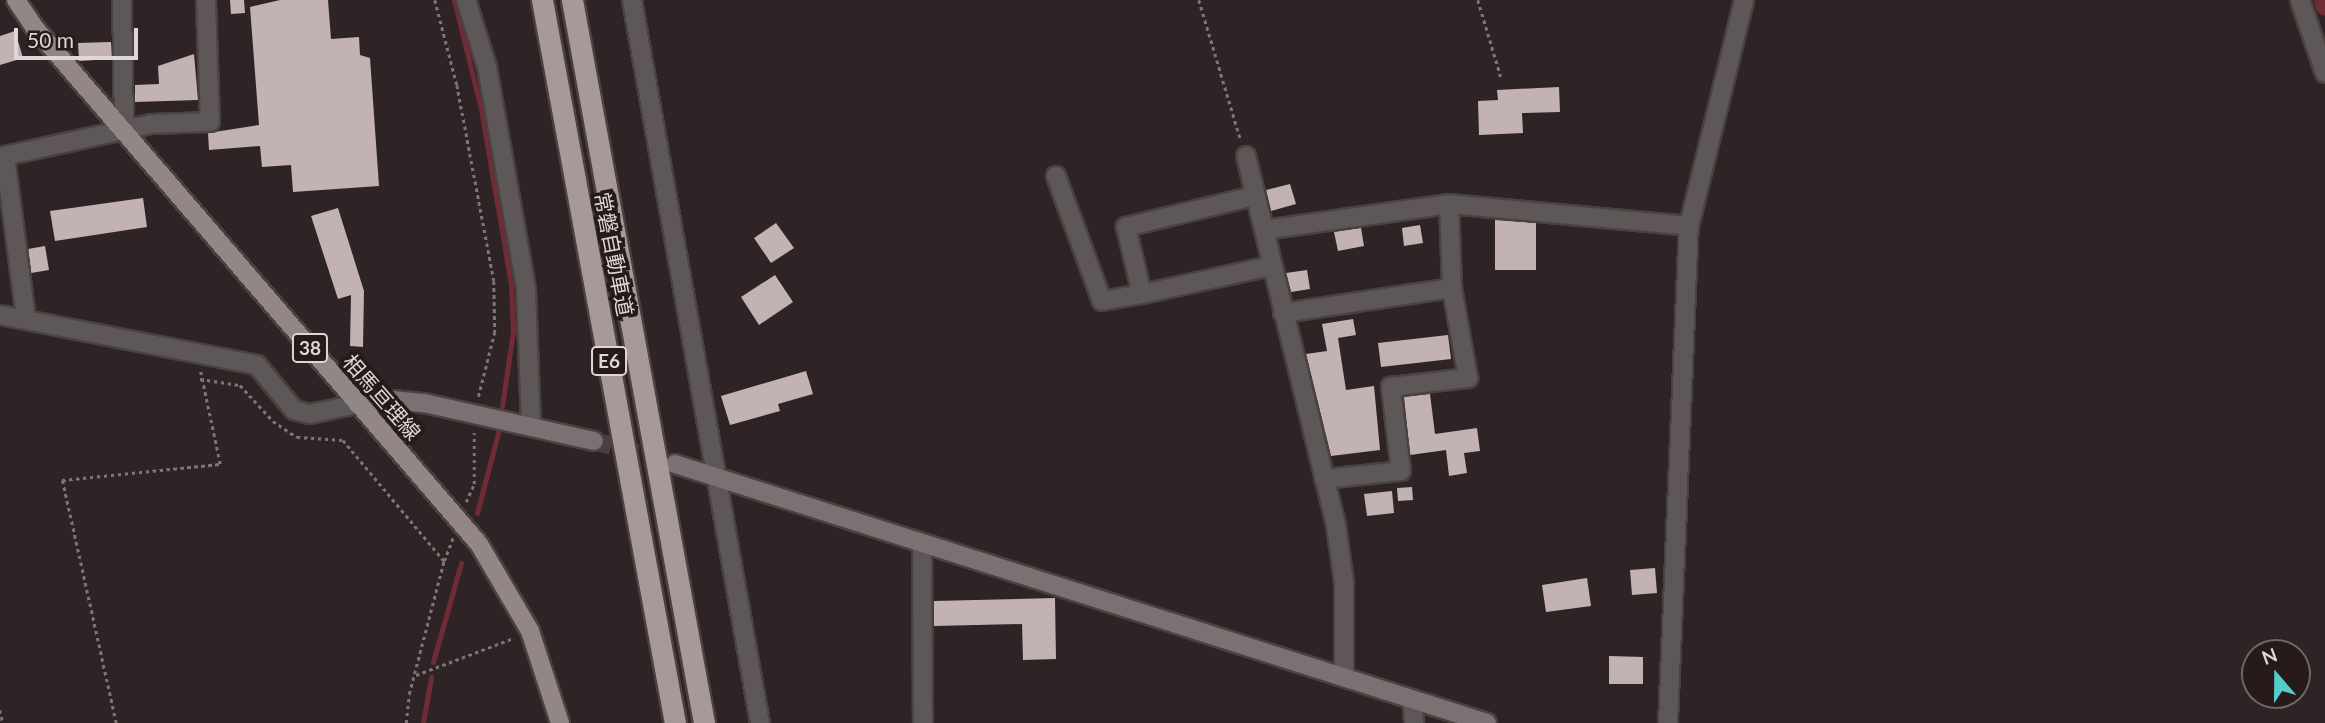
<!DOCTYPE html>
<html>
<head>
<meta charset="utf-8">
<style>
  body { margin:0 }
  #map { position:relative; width:2325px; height:723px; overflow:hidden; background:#2f2425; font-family:Lato,"Noto Sans JP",sans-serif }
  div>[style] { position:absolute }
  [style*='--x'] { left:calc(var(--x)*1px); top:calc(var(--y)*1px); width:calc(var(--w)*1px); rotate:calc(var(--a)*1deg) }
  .stream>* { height:5px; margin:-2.5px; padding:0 2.5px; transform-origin:2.5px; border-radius:2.5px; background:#6f2c37 }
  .canal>* { height:18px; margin:-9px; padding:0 9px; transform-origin:9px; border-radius:9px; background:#6f2c37 }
  .building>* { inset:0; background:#c2b2b3 }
  .secondary-tunnel>* { height:18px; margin-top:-9px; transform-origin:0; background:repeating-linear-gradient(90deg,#493f40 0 18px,transparent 0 27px) }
  .path>* { height:2.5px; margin-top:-1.25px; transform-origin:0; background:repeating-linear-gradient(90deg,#7f7575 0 3.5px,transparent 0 7px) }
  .roads { filter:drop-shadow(2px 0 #4b4141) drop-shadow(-2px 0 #4b4141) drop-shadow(0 2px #4b4141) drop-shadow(0 -2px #4b4141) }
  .street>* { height:18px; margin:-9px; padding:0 9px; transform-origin:9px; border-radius:9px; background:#5d5757 }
  .secondary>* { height:18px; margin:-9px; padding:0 9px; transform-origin:9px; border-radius:9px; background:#7b7172 }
  .primary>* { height:18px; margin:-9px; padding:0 9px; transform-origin:9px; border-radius:9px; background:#928687 }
  .highway>* { height:21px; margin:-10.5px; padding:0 10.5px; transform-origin:10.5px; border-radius:10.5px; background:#a79899 }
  span { translate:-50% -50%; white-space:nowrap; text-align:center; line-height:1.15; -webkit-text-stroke:7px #261a1b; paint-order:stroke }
  .shield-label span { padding:2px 5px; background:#261a1b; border:2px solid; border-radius:5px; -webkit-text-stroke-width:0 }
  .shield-label { font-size:19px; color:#dfd7d7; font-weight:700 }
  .street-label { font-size:21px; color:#dfd7d7 }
  .north { position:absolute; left:2241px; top:639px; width:70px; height:70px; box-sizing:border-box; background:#261a1b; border:2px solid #706666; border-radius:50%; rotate:340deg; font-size:19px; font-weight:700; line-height:28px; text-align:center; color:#dfd7d7 }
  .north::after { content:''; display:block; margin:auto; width:24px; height:32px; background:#53cdca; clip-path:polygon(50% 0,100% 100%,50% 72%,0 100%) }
  .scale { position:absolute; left:14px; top:28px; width:124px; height:32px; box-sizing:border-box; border:4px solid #dfd7d7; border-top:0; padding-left:9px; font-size:21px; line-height:24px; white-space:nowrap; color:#dfd7d7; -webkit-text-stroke:5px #261a1b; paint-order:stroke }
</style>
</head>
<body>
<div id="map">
  <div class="stream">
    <i style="--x:454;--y:0;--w:112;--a:76.1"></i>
    <i style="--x:481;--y:109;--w:178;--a:80.3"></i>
    <i style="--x:511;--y:284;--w:47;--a:87.6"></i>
    <i style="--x:513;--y:331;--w:76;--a:98.3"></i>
    <i style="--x:477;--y:513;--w:87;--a:-75.3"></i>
    <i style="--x:433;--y:662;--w:103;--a:-74.2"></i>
    <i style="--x:423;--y:723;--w:47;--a:-80.1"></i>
  </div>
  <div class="canal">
    <i style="--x:2323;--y:0;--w:7;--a:74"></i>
  </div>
  <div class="building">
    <i style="clip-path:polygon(230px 0,244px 0,245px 13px,231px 14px)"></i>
    <i style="clip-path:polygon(280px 0,328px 0,331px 39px,359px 37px,360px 55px,370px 58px,379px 186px,293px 192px,291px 165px,262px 167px,260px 146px,209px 150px,208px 133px,259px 125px,250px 7px)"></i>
    <i style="clip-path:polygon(15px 31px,23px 58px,0 65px,0 36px)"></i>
    <i style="clip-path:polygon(111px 42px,112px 59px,79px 61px,78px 43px)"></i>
    <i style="clip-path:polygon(194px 54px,198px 100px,135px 102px,135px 85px,159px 84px,158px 66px)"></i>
    <i style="clip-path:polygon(1559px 87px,1560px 112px,1522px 113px,1523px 133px,1479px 135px,1478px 101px,1498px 100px,1497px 90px)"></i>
    <i style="clip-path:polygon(1290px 184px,1296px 204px,1271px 211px,1266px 190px)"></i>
    <i style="clip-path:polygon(143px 198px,147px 227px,55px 241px,50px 211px)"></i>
    <i style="clip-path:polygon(338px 208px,364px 291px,363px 347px,350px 346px,351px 295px,338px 299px,311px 216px)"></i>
    <i style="clip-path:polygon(1495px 220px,1536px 223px,1536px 270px,1495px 270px)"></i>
    <i style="clip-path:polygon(776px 223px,794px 248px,771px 263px,754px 238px)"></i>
    <i style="clip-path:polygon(1420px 225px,1423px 243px,1404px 246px,1402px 228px)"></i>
    <i style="clip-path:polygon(1361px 228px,1364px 246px,1338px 251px,1334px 232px)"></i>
    <i style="clip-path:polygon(45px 246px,49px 270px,31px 273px,28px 249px)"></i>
    <i style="clip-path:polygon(1307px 270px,1310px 289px,1291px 292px,1286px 273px)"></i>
    <i style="clip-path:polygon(775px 275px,793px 302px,759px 325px,741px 297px)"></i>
    <i style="clip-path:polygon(1353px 319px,1356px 335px,1338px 338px,1346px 390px,1374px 386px,1380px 450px,1331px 456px,1306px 354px,1327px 351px,1322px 324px)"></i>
    <i style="clip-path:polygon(1448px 335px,1451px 359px,1381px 367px,1378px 343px)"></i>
    <i style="clip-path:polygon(806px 371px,813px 394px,778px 404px,780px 411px,730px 425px,721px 396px)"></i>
    <i style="clip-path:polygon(1430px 394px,1435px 434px,1477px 428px,1480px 451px,1464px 453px,1467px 473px,1449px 476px,1446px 450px,1410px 455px,1404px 397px)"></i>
    <i style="clip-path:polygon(1412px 487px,1413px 500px,1398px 501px,1397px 488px)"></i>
    <i style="clip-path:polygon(1392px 491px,1394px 513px,1367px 516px,1364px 494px)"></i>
    <i style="clip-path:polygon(1655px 568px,1657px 593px,1632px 595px,1630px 570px)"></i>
    <i style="clip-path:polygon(1587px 578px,1591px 606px,1546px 612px,1542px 585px)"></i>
    <i style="clip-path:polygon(1055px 598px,1056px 659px,1023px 660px,1022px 624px,934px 626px,934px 601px)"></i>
    <i style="clip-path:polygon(1609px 656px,1643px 657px,1643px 684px,1609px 684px)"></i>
  </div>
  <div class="secondary-tunnel">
    <i style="--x:594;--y:441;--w:77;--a:15.8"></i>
  </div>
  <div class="path">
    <i style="--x:435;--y:0;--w:88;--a:75.5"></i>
    <i style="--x:457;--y:85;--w:199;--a:79.3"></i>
    <i style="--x:494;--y:281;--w:51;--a:88.9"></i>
    <i style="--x:495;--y:332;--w:69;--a:104.2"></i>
    <i style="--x:1199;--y:0;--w:147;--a:73.4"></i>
    <i style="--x:1478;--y:0;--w:80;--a:73.4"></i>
    <i style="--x:200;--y:379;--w:40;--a:8.5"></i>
    <i style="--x:240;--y:385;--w:49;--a:47.5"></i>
    <i style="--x:273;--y:421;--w:29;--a:34"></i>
    <i style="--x:297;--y:437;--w:46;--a:3.7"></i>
    <i style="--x:343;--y:440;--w:158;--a:50.1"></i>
    <i style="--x:444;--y:561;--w:25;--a:-69"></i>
    <i style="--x:466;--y:502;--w:20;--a:-66"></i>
    <i style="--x:474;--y:484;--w:51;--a:-90"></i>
    <i style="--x:416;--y:675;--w:105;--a:-20.7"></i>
    <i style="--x:0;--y:710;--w:13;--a:77"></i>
    <i style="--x:116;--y:723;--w:249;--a:-102.5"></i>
    <i style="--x:62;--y:480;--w:159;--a:-5.8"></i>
    <i style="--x:220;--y:464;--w:96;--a:-102"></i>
    <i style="--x:406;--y:723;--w:29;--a:-84"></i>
    <i style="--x:409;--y:694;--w:138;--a:-75.3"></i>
  </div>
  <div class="roads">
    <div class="street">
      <i style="--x:122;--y:0;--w:132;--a:89.1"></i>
      <i style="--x:466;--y:0;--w:70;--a:72.6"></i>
      <i style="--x:487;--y:67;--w:225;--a:80"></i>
      <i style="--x:526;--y:289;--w:137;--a:87.9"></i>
      <i style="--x:632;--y:0;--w:734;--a:79.96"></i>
      <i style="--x:2300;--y:0;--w:77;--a:71.1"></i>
      <i style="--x:1246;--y:156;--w:380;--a:76.3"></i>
      <i style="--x:1336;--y:525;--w:59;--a:82.1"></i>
      <i style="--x:1344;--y:583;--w:94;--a:90"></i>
      <i style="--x:0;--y:157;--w:155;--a:-12.3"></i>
      <i style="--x:151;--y:124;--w:59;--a:-1.9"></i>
      <i style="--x:210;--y:122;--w:122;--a:-91.9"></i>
      <i style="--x:5;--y:157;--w:163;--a:82.6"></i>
      <i style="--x:1056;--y:176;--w:133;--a:69.8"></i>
      <i style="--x:1102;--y:301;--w:41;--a:-9.9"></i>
      <i style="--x:1254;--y:196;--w:132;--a:166.4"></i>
      <i style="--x:1126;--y:227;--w:69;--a:76.6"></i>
      <i style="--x:1142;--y:294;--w:131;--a:-12.3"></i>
      <i style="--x:1264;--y:230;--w:187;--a:-8"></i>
      <i style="--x:1449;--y:204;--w:241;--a:5.2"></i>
      <i style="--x:1283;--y:313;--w:171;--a:-8.4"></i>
      <i style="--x:1452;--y:288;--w:84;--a:-92"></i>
      <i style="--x:0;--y:315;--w:262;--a:11"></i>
      <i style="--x:257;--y:365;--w:58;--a:50.6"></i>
      <i style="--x:294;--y:410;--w:16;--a:14"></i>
      <i style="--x:310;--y:414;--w:48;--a:-12"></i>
      <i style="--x:1324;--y:479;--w:77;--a:-5.9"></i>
      <i style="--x:1401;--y:471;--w:85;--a:-96.8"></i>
      <i style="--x:1391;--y:387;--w:78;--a:-6.7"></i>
      <i style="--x:1468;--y:378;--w:91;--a:-100.1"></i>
      <i style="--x:922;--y:545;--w:178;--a:89.7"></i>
      <i style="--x:1412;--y:699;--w:24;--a:85"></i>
      <i style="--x:1668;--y:723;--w:497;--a:-87.6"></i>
      <i style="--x:1689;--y:226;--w:233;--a:-76.3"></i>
    </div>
    <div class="secondary">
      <i style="--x:357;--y:404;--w:36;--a:-6"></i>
      <i style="--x:393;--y:400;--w:31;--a:6"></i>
      <i style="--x:424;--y:403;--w:174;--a:12.6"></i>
      <i style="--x:675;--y:464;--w:852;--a:17.69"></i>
    </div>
    <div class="primary">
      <i style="--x:16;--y:0;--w:32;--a:56"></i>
      <i style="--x:34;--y:27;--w:682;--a:49.28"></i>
      <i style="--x:479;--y:544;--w:101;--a:59.6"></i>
      <i style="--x:530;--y:631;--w:97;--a:71.9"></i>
    </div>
    <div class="highway">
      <i style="--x:542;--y:0;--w:735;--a:79.58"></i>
      <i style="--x:572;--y:0;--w:735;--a:79.65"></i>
    </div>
  </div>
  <div class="shield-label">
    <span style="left:310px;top:348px">38</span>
    <span style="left:609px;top:361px">E6</span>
  </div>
  <div class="street-label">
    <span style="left:614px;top:254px;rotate:79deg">常磐自動車道</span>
    <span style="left:382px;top:397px;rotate:49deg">相馬亘理線</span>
  </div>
  <div class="north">N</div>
  <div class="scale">50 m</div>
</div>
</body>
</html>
